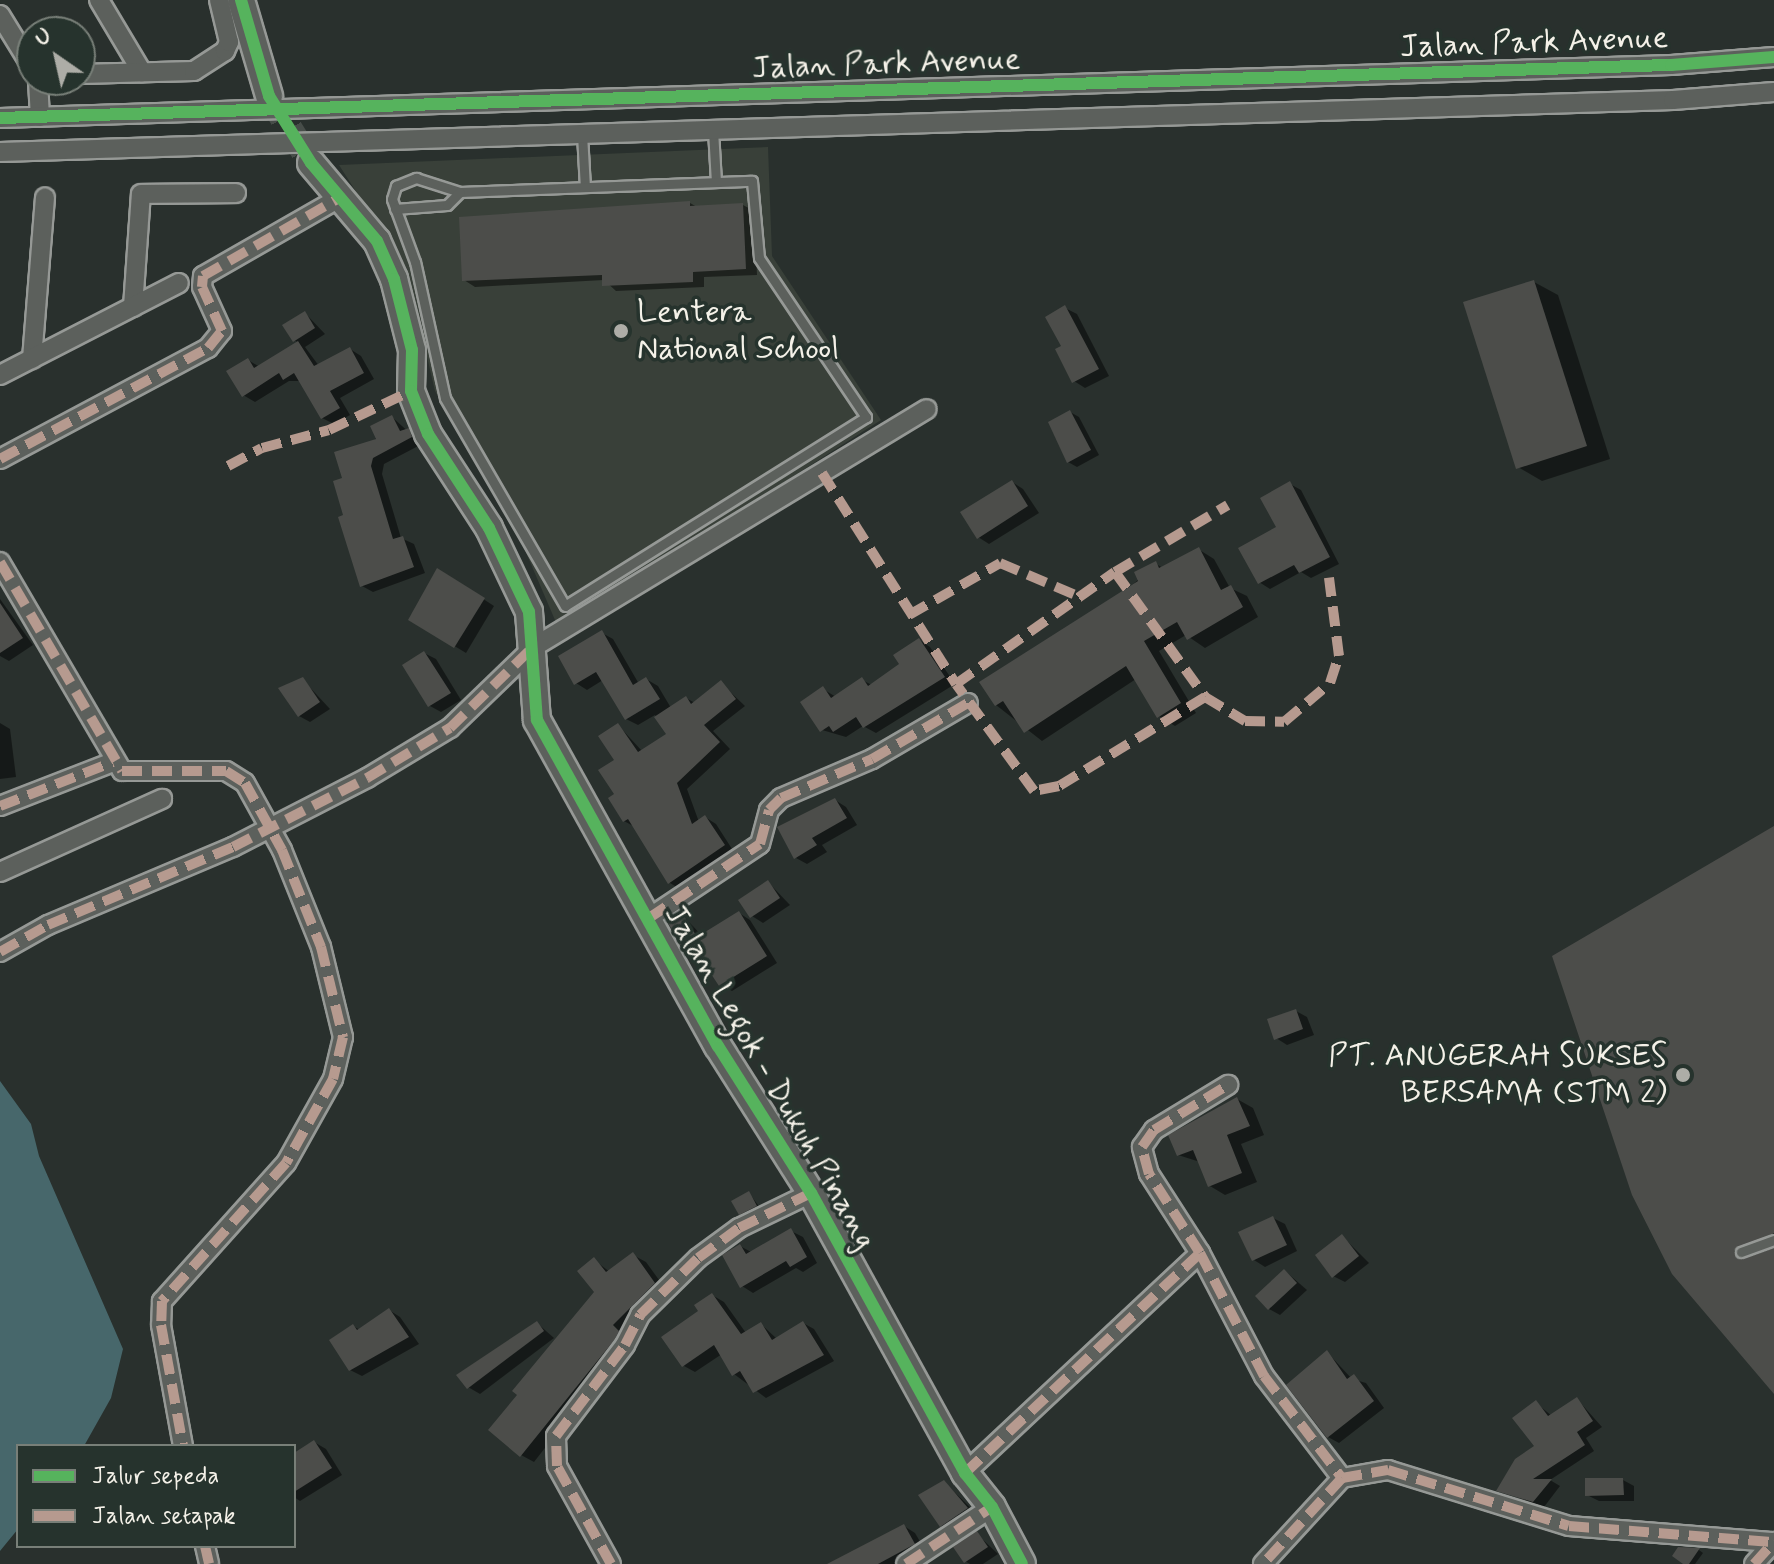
<!DOCTYPE html>
<html>
<head>
<meta charset="utf-8">
<style>
  body { margin:0 }
  #map { position:relative; width:1774px; height:1564px; overflow:hidden; background:#29302d; font-family:Mynerve,sans-serif }
  div>[style] { position:absolute }
  [style*='--x'] { left:calc(var(--x)*1px); top:calc(var(--y)*1px); width:calc(var(--w)*1px); rotate:calc(var(--a)*1deg) }
  .built>* { inset:0; background:#394039 }
  .water>* { inset:0; background:#47676b }
  .shadow>* { inset:0; background:#0007 }
  .building>* { inset:0; background:#4c4d4a }
  .secondary-tunnel>* { height:26px; margin-top:-13px; transform-origin:0; background:repeating-linear-gradient(90deg,#474d49 0 26px,transparent 0 39px) }
  .roads { filter:drop-shadow(2px 0 #969996) drop-shadow(-2px 0 #969996) drop-shadow(0 2px #969996) drop-shadow(0 -2px #969996) }
  .lane>* { height:9px; margin:-4.5px; padding:0 4.5px; transform-origin:4.5px; border-radius:4.5px; background:#5c605c }
  .street>* { height:18px; margin:-9px; padding:0 9px; transform-origin:9px; border-radius:9px; background:#5c605c }
  .secondary>* { height:26px; margin:-13px; padding:0 13px; transform-origin:13px; border-radius:13px; background:#5c605c }
  .quiet>* { height:10px; margin-top:-5px; transform-origin:0; background:repeating-linear-gradient(90deg,#b69a8f 0 20px,transparent 0 30px) }
  .cycleway>* { height:12px; margin:-6px; padding:0 6px; transform-origin:6px; border-radius:6px; background:#56b35d }
  .dots>* { width:22px; height:22px; translate:-50% -50%; box-sizing:border-box; border:4px solid #26332d; border-radius:50% }
  span { translate:-50% -50%; white-space:nowrap; text-align:center; line-height:1.15; -webkit-text-stroke:7px #26332d; paint-order:stroke }
  .street-label { font-size:32px; color:#f4f1e8 }
  .poi-label { font-size:32px; color:#f4f1e8 }
  .left { translate:0 -50%; text-align:left }
  .right { translate:-100% -50%; text-align:right }
  .legend { position:absolute; left:16px; top:1444px; width:280px; height:104px; box-sizing:border-box; background:#26332d; border:2px solid #787f78; margin:0; padding:10px 14px; list-style:none; font-size:24px; color:#f4f1e8 }
  .legend li { display:flex; align-items:center; gap:16px; height:40px }
  .legend b { width:40px; border:2px solid #787f78 }
  .north { position:absolute; left:16px; top:16px; width:80px; height:80px; box-sizing:border-box; background:#26332d; border:2px solid #787f78; border-radius:50%; rotate:326deg; font-size:22px; font-weight:700; line-height:32px; text-align:center; color:#f4f1e8 }
  .north::after { content:''; display:block; margin:auto; width:28px; height:36px; background:#adada7; clip-path:polygon(50% 0,100% 100%,50% 72%,0 100%) }
</style>
</head>
<body>
<div id="map">
  <div class="built">
    <i style="clip-path:polygon(768px 147px,772px 256px,881px 420px,558px 627px,518px 534px,435px 391px,407px 271px,339px 165px)"></i>
  </div>
  <div class="water">
    <i style="clip-path:polygon(0 1081px,31px 1124px,39px 1156px,123px 1349px,111px 1398px,84px 1446px,18px 1446px,18px 1529px,0 1551px)"></i>
  </div>
  <div class="shadow">
    <i style="clip-path:polygon(690px 203px,697px 207px,743px 205px,754px 211px,757px 275px,704px 277px,704px 287px,616px 291px,604px 280px,475px 287px,464px 280px)"></i>
    <i style="clip-path:polygon(1534px 282px,1558px 295px,1610px 459px,1542px 481px,1518px 467px)"></i>
    <i style="clip-path:polygon(1065px 308px,1077px 314px,1109px 376px,1085px 388px,1074px 381px,1064px 347px)"></i>
    <i style="clip-path:polygon(305px 313px,325px 334px,305px 347px,319px 366px,350px 349px,361px 356px,374px 379px,340px 398px,350px 415px,334px 424px,322px 418px,301px 381px,289px 381px,255px 402px,243px 395px,248px 360px,260px 367px,299px 343px,294px 340px)"></i>
    <i style="clip-path:polygon(1070px 412px,1079px 417px,1099px 455px,1077px 467px,1068px 462px)"></i>
    <i style="clip-path:polygon(392px 417px,422px 444px,384px 464px,382px 474px,401px 538px,414px 544px,425px 573px,373px 592px,362px 586px,346px 516px,345px 479px)"></i>
    <i style="clip-path:polygon(1012px 482px,1023px 489px,1039px 513px,989px 544px,978px 537px)"></i>
    <i style="clip-path:polygon(1290px 484px,1301px 490px,1339px 564px,1311px 578px,1301px 572px,1270px 589px,1259px 582px)"></i>
    <i style="clip-path:polygon(1198px 549px,1214px 559px,1230px 588px,1247px 596px,1258px 617px,1205px 648px,1186px 635px,1159px 651px,1196px 713px,1175px 726px,1159px 716px,1136px 679px,1042px 741px,996px 705px,1156px 564px,1163px 568px)"></i>
    <i style="clip-path:polygon(448px 576px,494px 606px,466px 653px,410px 619px)"></i>
    <i style="clip-path:polygon(0 599px,33px 645px,9px 661px,0 656px)"></i>
    <i style="clip-path:polygon(602px 633px,613px 639px,639px 684px,646px 679px,658px 686px,671px 708px,686px 698px,695px 703px,721px 683px,745px 706px,713px 731px,730px 749px,687px 789px,699px 822px,705px 817px,716px 824px,734px 852px,680px 889px,670px 883px,635px 827px,624px 821px,617px 795px,618px 725px,642px 751px,668px 735px,655px 715px,638px 725px,626px 719px,603px 680px,587px 690px,576px 683px)"></i>
    <i style="clip-path:polygon(919px 640px,930px 647px,955px 684px,876px 733px,863px 726px,846px 737px,822px 730px,823px 689px,836px 697px,862px 680px,872px 685px,902px 665px)"></i>
    <i style="clip-path:polygon(424px 653px,436px 659px,461px 700px,441px 712px,430px 706px)"></i>
    <i style="clip-path:polygon(303px 680px,330px 709px,310px 722px,299px 716px,281px 689px)"></i>
    <i style="clip-path:polygon(0 723px,10px 729px,16px 777px,0 779px)"></i>
    <i style="clip-path:polygon(835px 800px,846px 807px,857px 825px,822px 845px,827px 852px,807px 864px,796px 858px)"></i>
    <i style="clip-path:polygon(1774px 828px,1774px 1391px,1674px 1273px)"></i>
    <i style="clip-path:polygon(768px 882px,790px 905px,763px 923px,752px 916px)"></i>
    <i style="clip-path:polygon(681px 913px,702px 936px,739px 913px,750px 920px,777px 963px,732px 991px,720px 985px,702px 956px,686px 952px)"></i>
    <i style="clip-path:polygon(1296px 1011px,1307px 1017px,1314px 1035px,1287px 1045px,1276px 1038px)"></i>
    <i style="clip-path:polygon(1237px 1099px,1253px 1108px,1264px 1135px,1241px 1144px,1257px 1182px,1225px 1195px,1210px 1186px,1200px 1162px,1178px 1155px)"></i>
    <i style="clip-path:polygon(749px 1193px,761px 1209px,745px 1216px,740px 1213px)"></i>
    <i style="clip-path:polygon(1273px 1218px,1285px 1224px,1297px 1251px,1265px 1267px,1254px 1260px)"></i>
    <i style="clip-path:polygon(791px 1231px,803px 1237px,817px 1263px,803px 1272px,796px 1268px,753px 1293px,742px 1286px,740px 1246px,753px 1253px)"></i>
    <i style="clip-path:polygon(1343px 1237px,1369px 1263px,1345px 1282px,1333px 1276px)"></i>
    <i style="clip-path:polygon(633px 1255px,646px 1262px,667px 1291px,534px 1462px,521px 1455px,596px 1292px,594px 1260px,610px 1272px)"></i>
    <i style="clip-path:polygon(1285px 1271px,1307px 1290px,1280px 1315px,1269px 1309px)"></i>
    <i style="clip-path:polygon(712px 1295px,724px 1302px,746px 1333px,761px 1324px,777px 1339px,803px 1323px,814px 1329px,834px 1361px,766px 1398px,734px 1374px,722px 1354px,695px 1372px,684px 1366px,701px 1312px)"></i>
    <i style="clip-path:polygon(389px 1310px,400px 1317px,419px 1344px,362px 1376px,350px 1370px,353px 1326px,360px 1330px)"></i>
    <i style="clip-path:polygon(537px 1323px,554px 1338px,480px 1394px,468px 1387px)"></i>
    <i style="clip-path:polygon(1327px 1352px,1352px 1379px,1366px 1383px,1384px 1408px,1339px 1443px,1328px 1437px)"></i>
    <i style="clip-path:polygon(1577px 1399px,1602px 1427px,1586px 1438px,1594px 1451px,1550px 1480px,1560px 1486px,1544px 1507px,1499px 1490px,1537px 1446px,1536px 1403px,1552px 1416px)"></i>
    <i style="clip-path:polygon(314px 1442px,326px 1449px,342px 1475px,300px 1501px,294px 1497px,294px 1455px)"></i>
    <i style="clip-path:polygon(1623px 1480px,1634px 1486px,1634px 1501px,1599px 1501px,1587px 1495px)"></i>
    <i style="clip-path:polygon(944px 1482px,978px 1515px,953px 1532px,941px 1526px)"></i>
    <i style="clip-path:polygon(904px 1526px,915px 1533px,925px 1550px,906px 1564px,830px 1564px)"></i>
    <i style="clip-path:polygon(977px 1534px,998px 1554px,983px 1564px,970px 1564px,965px 1561px)"></i>
    <i style="clip-path:polygon(1679px 1549px,1699px 1550px,1703px 1553px,1695px 1564px,1686px 1564px)"></i>
  </div>
  <div class="building">
    <i style="clip-path:polygon(690px 201px,690px 206px,743px 203px,746px 269px,693px 272px,693px 282px,602px 286px,602px 275px,462px 281px,459px 217px)"></i>
    <i style="clip-path:polygon(1534px 280px,1587px 446px,1516px 469px,1463px 302px)"></i>
    <i style="clip-path:polygon(1065px 305px,1099px 369px,1072px 383px,1055px 349px,1061px 346px,1045px 317px)"></i>
    <i style="clip-path:polygon(305px 311px,315px 328px,293px 342px,282px 325px)"></i>
    <i style="clip-path:polygon(298px 341px,314px 366px,350px 347px,364px 373px,330px 391px,340px 408px,321px 419px,294px 373px,283px 380px,279px 373px,242px 397px,226px 371px,248px 358px,254px 368px)"></i>
    <i style="clip-path:polygon(1070px 410px,1091px 450px,1067px 463px,1048px 422px)"></i>
    <i style="clip-path:polygon(392px 415px,400px 431px,409px 428px,412px 437px,373px 458px,371px 466px,393px 539px,403px 536px,414px 567px,360px 587px,338px 517px,343px 515px,333px 481px,342px 478px,334px 452px,376px 439px,370px 426px)"></i>
    <i style="clip-path:polygon(1012px 480px,1028px 506px,977px 539px,960px 512px)"></i>
    <i style="clip-path:polygon(1290px 481px,1330px 557px,1299px 573px,1294px 565px,1258px 584px,1238px 548px,1276px 527px,1260px 498px)"></i>
    <i style="clip-path:polygon(1199px 547px,1221px 590px,1231px 585px,1243px 607px,1187px 640px,1177px 622px,1144px 641px,1181px 703px,1157px 718px,1126px 666px,1024px 733px,1003px 701px,995px 706px,979px 682px,1138px 581px,1134px 572px,1156px 561px,1159px 568px)"></i>
    <i style="clip-path:polygon(437px 568px,485px 598px,454px 648px,408px 620px)"></i>
    <i style="clip-path:polygon(0 603px,23px 638px,0 653px)"></i>
    <i style="clip-path:polygon(602px 630px,633px 685px,646px 677px,660px 699px,625px 720px,596px 672px,574px 685px,558px 656px)"></i>
    <i style="clip-path:polygon(919px 638px,945px 677px,863px 728px,856px 717px,833px 732px,829px 726px,820px 732px,800px 702px,823px 686px,831px 698px,862px 677px,868px 686px,899px 664px,893px 655px)"></i>
    <i style="clip-path:polygon(424px 651px,451px 693px,428px 707px,402px 665px)"></i>
    <i style="clip-path:polygon(303px 677px,320px 702px,298px 717px,278px 688px)"></i>
    <i style="clip-path:polygon(721px 680px,736px 699px,704px 725px,720px 742px,677px 783px,692px 824px,705px 815px,725px 845px,668px 884px,628px 819px,623px 822px,608px 798px,614px 794px,598px 770px,614px 760px,598px 736px,618px 723px,638px 752px,666px 734px,654px 717px,686px 696px,691px 704px)"></i>
    <i style="clip-path:polygon(835px 798px,847px 818px,812px 838px,817px 845px,794px 859px,777px 827px)"></i>
    <i style="clip-path:polygon(1774px 826px,1774px 1233px,1734px 1251px,1743px 1259px,1774px 1248px,1774px 1394px,1672px 1274px,1632px 1195px,1552px 956px)"></i>
    <i style="clip-path:polygon(768px 880px,780px 898px,750px 918px,738px 900px)"></i>
    <i style="clip-path:polygon(681px 911px,697px 937px,739px 911px,767px 956px,719px 986px,694px 948px,685px 953px,667px 921px)"></i>
    <i style="clip-path:polygon(1296px 1009px,1303px 1029px,1274px 1040px,1267px 1019px)"></i>
    <i style="clip-path:polygon(1237px 1097px,1250px 1126px,1227px 1135px,1242px 1173px,1208px 1187px,1193px 1150px,1177px 1156px,1168px 1135px)"></i>
    <i style="clip-path:polygon(749px 1191px,757px 1206px,739px 1215px,731px 1201px)"></i>
    <i style="clip-path:polygon(1273px 1216px,1287px 1245px,1252px 1261px,1238px 1232px)"></i>
    <i style="clip-path:polygon(791px 1228px,807px 1257px,790px 1267px,786px 1261px,740px 1288px,722px 1255px,740px 1244px,746px 1254px)"></i>
    <i style="clip-path:polygon(1342px 1234px,1359px 1256px,1332px 1278px,1315px 1255px)"></i>
    <i style="clip-path:polygon(633px 1252px,655px 1283px,613px 1325px,619px 1331px,615px 1339px,520px 1457px,488px 1430px,517px 1395px,512px 1391px,594px 1292px,577px 1271px,594px 1257px,606px 1272px)"></i>
    <i style="clip-path:polygon(1284px 1269px,1297px 1283px,1268px 1310px,1255px 1296px)"></i>
    <i style="clip-path:polygon(712px 1293px,741px 1334px,761px 1322px,772px 1340px,803px 1321px,824px 1355px,753px 1393px,740px 1371px,732px 1376px,714px 1345px,682px 1367px,661px 1337px,698px 1311px,694px 1305px)"></i>
    <i style="clip-path:polygon(389px 1308px,409px 1337px,349px 1371px,329px 1340px,353px 1324px,357px 1330px)"></i>
    <i style="clip-path:polygon(537px 1321px,544px 1331px,467px 1389px,456px 1375px)"></i>
    <i style="clip-path:polygon(1327px 1350px,1347px 1379px,1354px 1374px,1374px 1401px,1327px 1438px,1286px 1385px)"></i>
    <i style="clip-path:polygon(1577px 1397px,1593px 1421px,1577px 1432px,1585px 1445px,1533px 1479px,1552px 1479px,1533px 1502px,1496px 1491px,1515px 1459px,1534px 1446px,1512px 1418px,1536px 1400px,1548px 1416px)"></i>
    <i style="clip-path:polygon(314px 1440px,332px 1468px,294px 1492px,294px 1453px)"></i>
    <i style="clip-path:polygon(1585px 1478px,1623px 1478px,1624px 1495px,1585px 1496px)"></i>
    <i style="clip-path:polygon(944px 1480px,968px 1508px,940px 1527px,918px 1495px)"></i>
    <i style="clip-path:polygon(904px 1524px,915px 1544px,878px 1564px,827px 1564px)"></i>
    <i style="clip-path:polygon(977px 1531px,988px 1547px,964px 1563px,953px 1547px)"></i>
    <i style="clip-path:polygon(1678px 1547px,1700px 1548px,1689px 1564px,1683px 1564px,1672px 1556px)"></i>
  </div>
  <div class="secondary-tunnel">
    <i style="--x:269;--y:96;--w:79;--a:57.9"></i>
  </div>
  <div class="roads">
    <div class="lane">
      <i style="--x:713;--y:130;--w:52;--a:86.7"></i>
      <i style="--x:582;--y:134;--w:53;--a:86.8"></i>
      <i style="--x:416;--y:178;--w:46;--a:17.7"></i>
      <i style="--x:460;--y:192;--w:292;--a:-2.2"></i>
      <i style="--x:752;--y:181;--w:77;--a:84.8"></i>
      <i style="--x:759;--y:258;--w:192;--a:56.1"></i>
      <i style="--x:866;--y:417;--w:355;--a:147.9"></i>
      <i style="--x:565;--y:606;--w:240;--a:-120"></i>
      <i style="--x:445;--y:398;--w:139;--a:-102.4"></i>
      <i style="--x:415;--y:262;--w:67;--a:-110.1"></i>
      <i style="--x:392;--y:199;--w:14;--a:-73"></i>
      <i style="--x:396;--y:186;--w:22;--a:-22"></i>
      <i style="--x:395;--y:209;--w:52;--a:-4.4"></i>
      <i style="--x:447;--y:205;--w:18;--a:-45"></i>
      <i style="--x:1741;--y:1252;--w:35;--a:-20"></i>
    </div>
    <div class="street">
      <i style="--x:99;--y:0;--w:84;--a:59.2"></i>
      <i style="--x:0;--y:15;--w:61;--a:58.4"></i>
      <i style="--x:80;--y:74;--w:114;--a:-1.5"></i>
      <i style="--x:194;--y:71;--w:37;--a:-33"></i>
      <i style="--x:225;--y:51;--w:10;--a:-66"></i>
      <i style="--x:229;--y:42;--w:43;--a:-103.4"></i>
      <i style="--x:38;--y:80;--w:37;--a:87"></i>
      <i style="--x:0;--y:118;--w:1672;--a:-1.82"></i>
      <i style="--x:1671;--y:65;--w:103;--a:-4.4"></i>
      <i style="--x:0;--y:152;--w:1674;--a:-1.78"></i>
      <i style="--x:1673;--y:100;--w:101;--a:-4.5"></i>
      <i style="--x:133;--y:307;--w:113;--a:-86"></i>
      <i style="--x:141;--y:194;--w:95;--a:-0.6"></i>
      <i style="--x:32;--y:359;--w:162;--a:-85.4"></i>
      <i style="--x:0;--y:375;--w:201;--a:-27.2"></i>
      <i style="--x:0;--y:459;--w:236;--a:-28.1"></i>
      <i style="--x:208;--y:348;--w:22;--a:-51"></i>
      <i style="--x:222;--y:331;--w:48;--a:-114.4"></i>
      <i style="--x:202;--y:287;--w:11;--a:-85"></i>
      <i style="--x:203;--y:276;--w:159;--a:-29.8"></i>
      <i style="--x:0;--y:562;--w:242;--a:59.7"></i>
      <i style="--x:122;--y:771;--w:104;--a:0"></i>
      <i style="--x:226;--y:771;--w:22;--a:32"></i>
      <i style="--x:245;--y:783;--w:77;--a:61.1"></i>
      <i style="--x:282;--y:850;--w:105;--a:68.1"></i>
      <i style="--x:321;--y:947;--w:93;--a:76.3"></i>
      <i style="--x:343;--y:1037;--w:43;--a:103.4"></i>
      <i style="--x:333;--y:1079;--w:96;--a:119.2"></i>
      <i style="--x:286;--y:1163;--w:186;--a:131.9"></i>
      <i style="--x:162;--y:1301;--w:24;--a:92"></i>
      <i style="--x:161;--y:1325;--w:123;--a:79.7"></i>
      <i style="--x:0;--y:806;--w:121;--a:-21.3"></i>
      <i style="--x:0;--y:872;--w:178;--a:-24.3"></i>
      <i style="--x:649;--y:918;--w:133;--a:-33.7"></i>
      <i style="--x:760;--y:844;--w:35;--a:-75"></i>
      <i style="--x:769;--y:810;--w:17;--a:-45"></i>
      <i style="--x:781;--y:798;--w:99;--a:-23.2"></i>
      <i style="--x:872;--y:759;--w:111;--a:-30.3"></i>
      <i style="--x:0;--y:952;--w:55;--a:-29.4"></i>
      <i style="--x:48;--y:925;--w:201;--a:-22.9"></i>
      <i style="--x:233;--y:847;--w:151;--a:-27.2"></i>
      <i style="--x:367;--y:778;--w:97;--a:-31.1"></i>
      <i style="--x:450;--y:728;--w:117;--a:-44"></i>
      <i style="--x:534;--y:647;--w:459;--a:-31.2"></i>
      <i style="--x:1200;--y:1253;--w:94;--a:-122.8"></i>
      <i style="--x:1149;--y:1174;--w:28;--a:-105"></i>
      <i style="--x:1142;--y:1147;--w:21;--a:-55"></i>
      <i style="--x:1154;--y:1130;--w:87;--a:-31.3"></i>
      <i style="--x:965;--y:1473;--w:322;--a:-43.1"></i>
      <i style="--x:1200;--y:1253;--w:139;--a:62.5"></i>
      <i style="--x:1264;--y:1376;--w:128;--a:52.6"></i>
      <i style="--x:1342;--y:1478;--w:117;--a:132.6"></i>
      <i style="--x:1342;--y:1478;--w:47;--a:-9.9"></i>
      <i style="--x:1388;--y:1470;--w:189;--a:17.2"></i>
      <i style="--x:1569;--y:1526;--w:206;--a:4.5"></i>
      <i style="--x:205;--y:1546;--w:18;--a:77"></i>
      <i style="--x:611;--y:1564;--w:112;--a:-118.9"></i>
      <i style="--x:557;--y:1466;--w:30;--a:-92"></i>
      <i style="--x:556;--y:1436;--w:114;--a:-52.8"></i>
      <i style="--x:625;--y:1345;--w:34;--a:-63"></i>
      <i style="--x:640;--y:1315;--w:81;--a:-44.5"></i>
      <i style="--x:698;--y:1258;--w:51;--a:-36.2"></i>
      <i style="--x:739;--y:1228;--w:80;--a:-25.9"></i>
      <i style="--x:906;--y:1564;--w:103;--a:-33.5"></i>
      <i style="--x:1754;--y:1564;--w:30;--a:-48"></i>
    </div>
    <div class="secondary">
      <i style="--x:241;--y:0;--w:100;--a:73.7"></i>
      <i style="--x:311;--y:163;--w:102;--a:49.8"></i>
      <i style="--x:377;--y:241;--w:42;--a:65.9"></i>
      <i style="--x:394;--y:279;--w:73;--a:75.8"></i>
      <i style="--x:412;--y:350;--w:41;--a:91.4"></i>
      <i style="--x:411;--y:391;--w:46;--a:68.4"></i>
      <i style="--x:428;--y:434;--w:112;--a:57"></i>
      <i style="--x:489;--y:528;--w:93;--a:64.5"></i>
      <i style="--x:529;--y:612;--w:108;--a:85.8"></i>
      <i style="--x:537;--y:720;--w:373;--a:61"></i>
      <i style="--x:718;--y:1046;--w:174;--a:57.7"></i>
      <i style="--x:811;--y:1193;--w:320;--a:61.2"></i>
      <i style="--x:965;--y:1473;--w:43;--a:51.5"></i>
      <i style="--x:992;--y:1507;--w:64;--a:62.2"></i>
    </div>
  </div>
  <div class="quiet">
    <i style="--x:0;--y:459;--w:236;--a:-28.1"></i>
    <i style="--x:208;--y:348;--w:22;--a:-51"></i>
    <i style="--x:222;--y:331;--w:48;--a:-114.4"></i>
    <i style="--x:202;--y:287;--w:11;--a:-85"></i>
    <i style="--x:203;--y:276;--w:159;--a:-29.8"></i>
    <i style="--x:228;--y:466;--w:38;--a:-28"></i>
    <i style="--x:262;--y:448;--w:69;--a:-15"></i>
    <i style="--x:329;--y:430;--w:91;--a:-25.4"></i>
    <i style="--x:822;--y:473;--w:250;--a:57.6"></i>
    <i style="--x:0;--y:562;--w:242;--a:59.7"></i>
    <i style="--x:122;--y:771;--w:104;--a:0"></i>
    <i style="--x:226;--y:771;--w:22;--a:32"></i>
    <i style="--x:245;--y:783;--w:77;--a:61.1"></i>
    <i style="--x:282;--y:850;--w:105;--a:68.1"></i>
    <i style="--x:321;--y:947;--w:93;--a:76.3"></i>
    <i style="--x:343;--y:1037;--w:43;--a:103.4"></i>
    <i style="--x:333;--y:1079;--w:96;--a:119.2"></i>
    <i style="--x:286;--y:1163;--w:186;--a:131.9"></i>
    <i style="--x:162;--y:1301;--w:24;--a:92"></i>
    <i style="--x:161;--y:1325;--w:123;--a:79.7"></i>
    <i style="--x:1115;--y:572;--w:154;--a:54.2"></i>
    <i style="--x:1205;--y:697;--w:47;--a:31"></i>
    <i style="--x:1245;--y:721;--w:39;--a:1"></i>
    <i style="--x:1284;--y:722;--w:60;--a:-40.3"></i>
    <i style="--x:1330;--y:683;--w:28;--a:-72"></i>
    <i style="--x:1339;--y:656;--w:79;--a:-97.3"></i>
    <i style="--x:909;--y:615;--w:105;--a:-29.7"></i>
    <i style="--x:1000;--y:563;--w:87;--a:23"></i>
    <i style="--x:1205;--y:697;--w:171;--a:148.6"></i>
    <i style="--x:1059;--y:786;--w:25;--a:169"></i>
    <i style="--x:1034;--y:791;--w:132;--a:-126.1"></i>
    <i style="--x:956;--y:684;--w:194;--a:-35.2"></i>
    <i style="--x:1115;--y:572;--w:131;--a:-30.7"></i>
    <i style="--x:0;--y:806;--w:121;--a:-21.3"></i>
    <i style="--x:649;--y:918;--w:133;--a:-33.7"></i>
    <i style="--x:760;--y:844;--w:35;--a:-75"></i>
    <i style="--x:769;--y:810;--w:17;--a:-45"></i>
    <i style="--x:781;--y:798;--w:99;--a:-23.2"></i>
    <i style="--x:872;--y:759;--w:111;--a:-30.3"></i>
    <i style="--x:0;--y:952;--w:55;--a:-29.4"></i>
    <i style="--x:48;--y:925;--w:201;--a:-22.9"></i>
    <i style="--x:233;--y:847;--w:151;--a:-27.2"></i>
    <i style="--x:367;--y:778;--w:97;--a:-31.1"></i>
    <i style="--x:450;--y:728;--w:116;--a:-44.3"></i>
    <i style="--x:1200;--y:1253;--w:94;--a:-122.8"></i>
    <i style="--x:1149;--y:1174;--w:28;--a:-105"></i>
    <i style="--x:1142;--y:1147;--w:21;--a:-55"></i>
    <i style="--x:1154;--y:1130;--w:87;--a:-31.3"></i>
    <i style="--x:965;--y:1473;--w:322;--a:-43.1"></i>
    <i style="--x:1200;--y:1253;--w:139;--a:62.5"></i>
    <i style="--x:1264;--y:1376;--w:128;--a:52.6"></i>
    <i style="--x:1342;--y:1478;--w:117;--a:132.6"></i>
    <i style="--x:1342;--y:1478;--w:47;--a:-9.9"></i>
    <i style="--x:1388;--y:1470;--w:189;--a:17.2"></i>
    <i style="--x:1569;--y:1526;--w:206;--a:4.5"></i>
    <i style="--x:205;--y:1546;--w:18;--a:77"></i>
    <i style="--x:611;--y:1564;--w:112;--a:-118.9"></i>
    <i style="--x:557;--y:1466;--w:30;--a:-92"></i>
    <i style="--x:556;--y:1436;--w:114;--a:-52.8"></i>
    <i style="--x:625;--y:1345;--w:34;--a:-63"></i>
    <i style="--x:640;--y:1315;--w:81;--a:-44.5"></i>
    <i style="--x:698;--y:1258;--w:51;--a:-36.2"></i>
    <i style="--x:739;--y:1228;--w:80;--a:-25.9"></i>
    <i style="--x:906;--y:1564;--w:103;--a:-33.5"></i>
    <i style="--x:1754;--y:1564;--w:30;--a:-48"></i>
  </div>
  <div class="cycleway">
    <i style="--x:241;--y:0;--w:100;--a:73.7"></i>
    <i style="--x:269;--y:96;--w:79;--a:57.9"></i>
    <i style="--x:311;--y:163;--w:102;--a:49.8"></i>
    <i style="--x:377;--y:241;--w:42;--a:65.9"></i>
    <i style="--x:394;--y:279;--w:73;--a:75.8"></i>
    <i style="--x:412;--y:350;--w:41;--a:91.4"></i>
    <i style="--x:411;--y:391;--w:46;--a:68.4"></i>
    <i style="--x:428;--y:434;--w:112;--a:57"></i>
    <i style="--x:489;--y:528;--w:93;--a:64.5"></i>
    <i style="--x:529;--y:612;--w:108;--a:85.8"></i>
    <i style="--x:537;--y:720;--w:373;--a:61"></i>
    <i style="--x:718;--y:1046;--w:174;--a:57.7"></i>
    <i style="--x:811;--y:1193;--w:320;--a:61.2"></i>
    <i style="--x:965;--y:1473;--w:43;--a:51.5"></i>
    <i style="--x:992;--y:1507;--w:64;--a:62.2"></i>
    <i style="--x:0;--y:118;--w:1672;--a:-1.82"></i>
    <i style="--x:1671;--y:65;--w:103;--a:-4.4"></i>
  </div>
  <div class="dots">
    <i style="left:621px;top:331px;background:#adada7"></i>
    <i style="left:1683px;top:1075px;background:#adada7"></i>
  </div>
  <div class="street-label">
    <span style="left:1534px;top:43px;rotate:-2deg">Jalan Park Avenue</span>
    <span style="left:886px;top:64px;rotate:-2deg">Jalan Park Avenue</span>
    <span style="left:770px;top:1077px;rotate:60deg">Jalan Legok - Dukuh Pinang</span>
  </div>
  <div class="poi-label">
    <span class="left" style="left:637px;top:331px">Lentera<br>National School</span>
    <span class="right" style="left:1667px;top:1075px">PT. ANUGERAH SUKSES<br>BERSAMA (STM 2)</span>
  </div>
  <ul class="legend">
  <li><b style="height:10px;background:#56b35d"></b>Jalur sepeda</li>
  <li><b style="height:10px;background:#b69a8f"></b>Jalan setapak</li>
  </ul>
  <div class="north">U</div>
</div>
</body>
</html>
